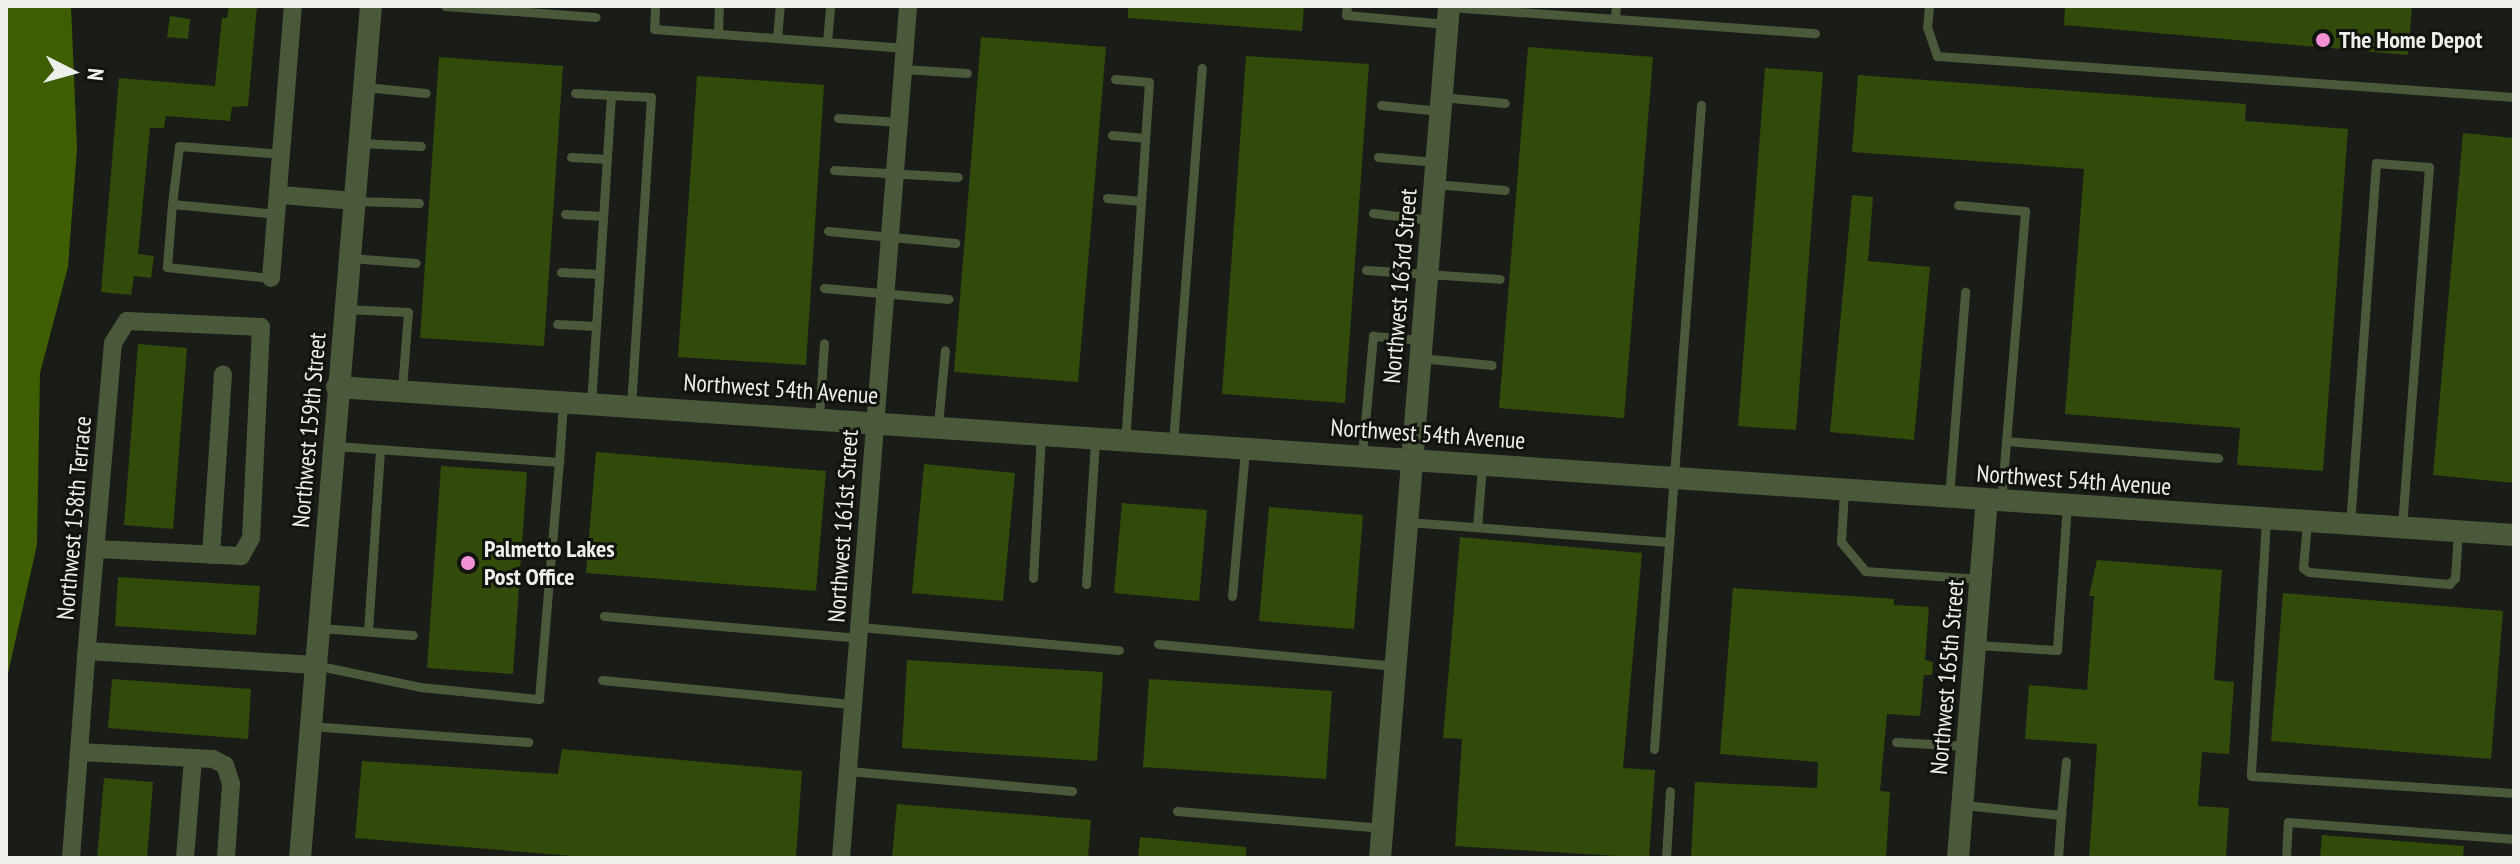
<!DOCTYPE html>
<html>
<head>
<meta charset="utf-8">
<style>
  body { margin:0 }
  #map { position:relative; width:2520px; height:864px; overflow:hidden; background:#191c17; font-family:"PT Sans Narrow",sans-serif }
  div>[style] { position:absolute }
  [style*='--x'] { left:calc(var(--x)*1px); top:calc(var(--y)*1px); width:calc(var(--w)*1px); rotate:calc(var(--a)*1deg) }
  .water>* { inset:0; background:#3e5e01 }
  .building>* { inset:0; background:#324b0a }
  .service>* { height:9px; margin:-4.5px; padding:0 4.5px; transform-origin:4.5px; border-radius:4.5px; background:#4a593a }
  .minor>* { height:18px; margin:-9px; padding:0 9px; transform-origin:9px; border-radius:9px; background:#4a593a }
  .tertiary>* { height:22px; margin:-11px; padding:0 11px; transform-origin:11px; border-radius:11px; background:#4a593a }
  .dots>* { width:22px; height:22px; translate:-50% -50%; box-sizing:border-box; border:4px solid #11130e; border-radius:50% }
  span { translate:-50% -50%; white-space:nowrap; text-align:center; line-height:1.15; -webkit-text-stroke:6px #11130e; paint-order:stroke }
  .poi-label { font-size:24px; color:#edefeb; font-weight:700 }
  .left { translate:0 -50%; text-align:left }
  .street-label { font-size:24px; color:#edefeb }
  .frame { position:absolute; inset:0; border:8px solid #edefeb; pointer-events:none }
  .north { position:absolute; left:32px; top:32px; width:80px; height:80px; -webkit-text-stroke:6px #11130e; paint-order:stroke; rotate:96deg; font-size:22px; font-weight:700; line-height:32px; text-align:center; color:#edefeb }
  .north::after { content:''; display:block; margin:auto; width:28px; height:36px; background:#edefeb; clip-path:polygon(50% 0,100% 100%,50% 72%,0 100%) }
</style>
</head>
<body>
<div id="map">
  <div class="water">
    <i style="clip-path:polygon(6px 6px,71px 6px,77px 148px,68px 267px,40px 373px,37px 545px,6px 682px)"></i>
  </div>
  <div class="building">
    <i style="clip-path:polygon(229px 6px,257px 6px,248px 106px,232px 107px,230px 121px,166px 116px,164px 128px,150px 128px,138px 254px,154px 256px,151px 278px,134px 276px,131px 295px,101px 292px,119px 78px,215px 86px,222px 18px,227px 18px)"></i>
    <i style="clip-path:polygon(1128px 6px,1304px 6px,1302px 31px,1128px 18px)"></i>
    <i style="clip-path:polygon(2065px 6px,2412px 6px,2408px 55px,2064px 25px)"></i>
    <i style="clip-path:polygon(170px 16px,190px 19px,188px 39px,167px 37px)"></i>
    <i style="clip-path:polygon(981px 37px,1106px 47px,1078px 382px,954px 372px)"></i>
    <i style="clip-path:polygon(1528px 47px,1653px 57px,1624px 418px,1499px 408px)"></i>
    <i style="clip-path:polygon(1246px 56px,1369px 64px,1345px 403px,1222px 394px)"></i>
    <i style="clip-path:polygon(439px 57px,563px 66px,544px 346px,420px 338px)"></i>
    <i style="clip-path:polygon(1765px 68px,1823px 72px,1796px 430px,1738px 426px)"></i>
    <i style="clip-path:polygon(1858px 75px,2246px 104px,2245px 121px,2348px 129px,2323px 471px,2237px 465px,2240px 428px,2065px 414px,2084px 169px,1852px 152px)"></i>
    <i style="clip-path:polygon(697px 76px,824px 85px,806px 365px,678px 357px)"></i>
    <i style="clip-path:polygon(2463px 133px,2514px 138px,2514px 483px,2433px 475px)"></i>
    <i style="clip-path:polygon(1852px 195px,1873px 197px,1868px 261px,1930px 267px,1914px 440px,1830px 432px)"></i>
    <i style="clip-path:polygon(138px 344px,187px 348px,173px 529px,124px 525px)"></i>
    <i style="clip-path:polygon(596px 452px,826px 471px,816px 591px,586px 573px)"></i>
    <i style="clip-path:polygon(924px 464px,1015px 473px,1003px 601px,912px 593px)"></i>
    <i style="clip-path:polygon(441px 466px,527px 472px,513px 674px,427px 668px)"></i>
    <i style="clip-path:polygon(1122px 503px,1207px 510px,1199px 601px,1114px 593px)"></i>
    <i style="clip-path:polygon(1269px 507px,1363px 515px,1354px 629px,1259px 621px)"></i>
    <i style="clip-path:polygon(1460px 537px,1642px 553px,1623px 768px,1655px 770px,1649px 858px,1455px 846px,1462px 739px,1443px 738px)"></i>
    <i style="clip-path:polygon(2097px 560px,2222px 570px,2214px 680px,2234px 682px,2229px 754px,2202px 752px,2198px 806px,2229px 808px,2226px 858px,2089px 858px,2097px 744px,2025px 739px,2029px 685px,2087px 690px,2094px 596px,2089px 596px)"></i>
    <i style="clip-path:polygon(118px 577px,260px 586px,256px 635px,115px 626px)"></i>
    <i style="clip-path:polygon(1733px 588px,1894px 599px,1894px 605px,1929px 607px,1925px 660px,1933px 662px,1932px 675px,1924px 675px,1920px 716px,1887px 714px,1880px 791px,1890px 792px,1886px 858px,1691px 858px,1695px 782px,1817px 788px,1818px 762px,1720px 754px)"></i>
    <i style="clip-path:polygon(2283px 593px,2503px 611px,2491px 759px,2271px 741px)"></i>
    <i style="clip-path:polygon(907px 660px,1103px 672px,1097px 761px,902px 748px)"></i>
    <i style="clip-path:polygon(112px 679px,251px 689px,248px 739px,108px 728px)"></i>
    <i style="clip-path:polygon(1149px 679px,1332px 691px,1326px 779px,1143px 767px)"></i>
    <i style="clip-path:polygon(562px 749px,802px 771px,796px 858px,597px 858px,355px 838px,362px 761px,558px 774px)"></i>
    <i style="clip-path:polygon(104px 778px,153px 782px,147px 858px,97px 858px)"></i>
    <i style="clip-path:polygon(897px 804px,1091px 820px,1088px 858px,892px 858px)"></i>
    <i style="clip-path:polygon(2322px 835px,2464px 846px,2463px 858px,2320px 858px)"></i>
    <i style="clip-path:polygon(1140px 837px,1246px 847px,1246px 858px,1138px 858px)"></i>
  </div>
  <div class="service">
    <i style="--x:445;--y:6;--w:151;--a:4.2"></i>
    <i style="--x:655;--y:6;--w:23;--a:92"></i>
    <i style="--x:654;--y:29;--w:252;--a:4.3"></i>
    <i style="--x:1347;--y:6;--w:9;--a:96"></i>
    <i style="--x:1346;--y:15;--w:101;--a:5.1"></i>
    <i style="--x:1929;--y:6;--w:21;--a:95"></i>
    <i style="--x:1927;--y:27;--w:31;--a:71"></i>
    <i style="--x:1937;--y:56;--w:578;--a:4.06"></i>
    <i style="--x:1449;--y:7;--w:367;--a:4.1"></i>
    <i style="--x:1615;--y:19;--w:13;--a:-86"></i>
    <i style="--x:718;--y:33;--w:27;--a:-88"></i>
    <i style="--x:777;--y:38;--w:32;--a:-85"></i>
    <i style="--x:827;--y:42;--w:36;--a:-85"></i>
    <i style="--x:903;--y:69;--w:64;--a:3.6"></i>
    <i style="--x:1115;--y:79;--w:34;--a:5"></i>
    <i style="--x:1149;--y:82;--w:358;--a:93.8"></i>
    <i style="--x:365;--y:87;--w:61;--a:5.6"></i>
    <i style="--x:575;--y:93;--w:36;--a:3"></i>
    <i style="--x:611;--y:95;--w:309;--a:93.7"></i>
    <i style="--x:611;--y:95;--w:40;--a:2.9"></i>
    <i style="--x:651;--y:97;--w:309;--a:93.7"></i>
    <i style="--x:1441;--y:97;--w:64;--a:5.4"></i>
    <i style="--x:1381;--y:105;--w:59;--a:5.8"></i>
    <i style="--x:838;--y:118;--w:61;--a:3.8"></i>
    <i style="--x:1112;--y:135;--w:33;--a:5"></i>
    <i style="--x:360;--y:143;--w:61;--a:2.8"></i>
    <i style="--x:571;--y:157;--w:36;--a:3"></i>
    <i style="--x:1378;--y:157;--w:58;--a:4.9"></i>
    <i style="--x:834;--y:170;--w:124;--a:3.2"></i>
    <i style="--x:1434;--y:184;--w:71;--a:4.8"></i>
    <i style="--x:1107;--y:198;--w:34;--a:5"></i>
    <i style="--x:356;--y:201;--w:63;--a:1.8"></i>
    <i style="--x:172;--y:204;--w:106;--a:5.4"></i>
    <i style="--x:1958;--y:205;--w:67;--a:5.1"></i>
    <i style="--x:2025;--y:211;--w:291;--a:94.7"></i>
    <i style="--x:1373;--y:213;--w:58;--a:6.9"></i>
    <i style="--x:565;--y:214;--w:38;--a:3"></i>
    <i style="--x:828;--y:231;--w:128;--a:5.4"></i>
    <i style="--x:350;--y:258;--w:66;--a:4.3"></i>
    <i style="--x:1366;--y:270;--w:134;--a:3.8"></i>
    <i style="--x:561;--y:272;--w:38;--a:3"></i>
    <i style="--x:271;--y:278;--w:105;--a:-174"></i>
    <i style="--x:167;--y:267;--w:63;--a:-85.5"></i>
    <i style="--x:172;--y:204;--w:58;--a:-83.1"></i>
    <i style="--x:179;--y:146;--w:104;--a:4.4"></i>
    <i style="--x:824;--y:288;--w:125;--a:5"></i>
    <i style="--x:345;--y:309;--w:63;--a:2.7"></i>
    <i style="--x:408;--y:312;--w:77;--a:94.5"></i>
    <i style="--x:557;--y:324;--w:39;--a:3"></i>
    <i style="--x:1420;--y:358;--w:72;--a:5.6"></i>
    <i style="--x:819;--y:417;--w:74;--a:-86.1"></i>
    <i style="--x:938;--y:425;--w:75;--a:-84.7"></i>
    <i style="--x:2006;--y:441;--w:213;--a:4.6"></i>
    <i style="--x:1173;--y:442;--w:375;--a:-85.6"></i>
    <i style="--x:336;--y:446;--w:224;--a:4.1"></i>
    <i style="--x:559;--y:462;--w:58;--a:-86.1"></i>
    <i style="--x:1362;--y:455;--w:120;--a:-84.7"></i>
    <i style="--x:1373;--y:336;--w:48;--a:4.8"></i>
    <i style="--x:1844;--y:491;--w:51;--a:93.4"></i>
    <i style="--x:1841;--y:542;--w:38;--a:50"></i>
    <i style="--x:1865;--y:571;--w:116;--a:3.9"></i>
    <i style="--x:1949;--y:497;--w:206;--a:-85.5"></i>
    <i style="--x:2266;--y:520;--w:256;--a:93.4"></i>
    <i style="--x:2251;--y:776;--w:264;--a:3.7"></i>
    <i style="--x:1408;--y:522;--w:261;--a:4.4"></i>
    <i style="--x:2307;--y:522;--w:46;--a:95"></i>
    <i style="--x:2303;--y:568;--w:7;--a:34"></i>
    <i style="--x:2309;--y:572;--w:141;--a:4.9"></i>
    <i style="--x:2449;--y:584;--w:8;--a:-45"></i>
    <i style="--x:2455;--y:578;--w:47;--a:-86.3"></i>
    <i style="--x:2350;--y:525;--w:363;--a:-85.9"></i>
    <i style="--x:2376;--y:163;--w:53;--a:4.3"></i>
    <i style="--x:2429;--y:167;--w:362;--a:94.3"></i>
    <i style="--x:1477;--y:527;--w:60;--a:-85.2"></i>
    <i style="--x:1033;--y:578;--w:142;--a:-86.8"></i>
    <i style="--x:1086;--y:584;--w:144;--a:-86.4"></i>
    <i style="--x:1232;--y:596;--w:147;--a:-84.9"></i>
    <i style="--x:604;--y:616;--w:256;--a:4.9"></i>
    <i style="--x:860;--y:627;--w:260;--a:5.1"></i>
    <i style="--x:320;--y:628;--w:93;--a:4.3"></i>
    <i style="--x:368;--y:631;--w:182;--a:-86.2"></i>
    <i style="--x:1158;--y:644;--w:239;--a:5.3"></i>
    <i style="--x:1977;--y:645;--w:80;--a:3.6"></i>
    <i style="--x:2057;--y:650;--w:145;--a:-86.1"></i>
    <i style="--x:315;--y:665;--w:107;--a:11.8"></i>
    <i style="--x:420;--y:687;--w:120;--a:5.8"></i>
    <i style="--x:539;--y:699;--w:238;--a:-85.2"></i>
    <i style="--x:602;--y:680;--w:252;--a:5.5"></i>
    <i style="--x:310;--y:726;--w:219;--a:4.2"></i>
    <i style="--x:1896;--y:742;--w:71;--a:3.2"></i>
    <i style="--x:1654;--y:749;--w:646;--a:-85.83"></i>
    <i style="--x:848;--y:771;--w:225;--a:5.1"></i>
    <i style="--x:1964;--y:805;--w:98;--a:5.9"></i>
    <i style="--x:2061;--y:815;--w:43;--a:94"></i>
    <i style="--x:1177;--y:811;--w:207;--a:4.7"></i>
    <i style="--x:2061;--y:815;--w:54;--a:-84.7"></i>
    <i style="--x:1666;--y:858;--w:67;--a:-86.6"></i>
    <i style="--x:2286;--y:858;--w:36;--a:-87"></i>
    <i style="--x:2288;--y:822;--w:227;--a:4.3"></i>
  </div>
  <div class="minor">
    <i style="--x:280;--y:195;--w:76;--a:4.5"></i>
    <i style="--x:271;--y:278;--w:273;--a:-85.4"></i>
    <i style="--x:211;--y:555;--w:181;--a:-86.2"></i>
    <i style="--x:87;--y:651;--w:228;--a:3.5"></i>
    <i style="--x:79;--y:752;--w:134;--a:3"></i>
    <i style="--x:213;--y:759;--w:13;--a:27"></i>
    <i style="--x:225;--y:765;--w:20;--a:72"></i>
    <i style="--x:231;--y:784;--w:74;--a:93.9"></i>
    <i style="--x:71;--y:858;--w:202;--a:-85.7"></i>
    <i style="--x:86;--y:657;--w:315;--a:-85.1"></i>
    <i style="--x:113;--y:343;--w:26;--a:-58"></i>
    <i style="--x:127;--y:321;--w:134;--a:2.6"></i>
    <i style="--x:261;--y:327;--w:211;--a:92.7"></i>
    <i style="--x:251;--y:538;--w:21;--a:119"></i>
    <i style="--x:241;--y:556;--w:145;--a:-177.2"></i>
    <i style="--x:185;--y:858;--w:100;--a:-85.4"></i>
    <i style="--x:841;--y:858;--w:855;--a:-85.5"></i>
  </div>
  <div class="tertiary">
    <i style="--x:337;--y:387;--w:2182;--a:3.89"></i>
    <i style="--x:300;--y:858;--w:855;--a:-85.24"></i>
    <i style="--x:1380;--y:858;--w:855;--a:-85.37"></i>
    <i style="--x:1958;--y:858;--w:359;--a:-85.4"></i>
  </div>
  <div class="dots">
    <i style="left:2323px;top:40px;background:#f391d6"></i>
    <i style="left:468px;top:563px;background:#f391d6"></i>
  </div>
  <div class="poi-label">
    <span class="left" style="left:2339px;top:40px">The Home Depot</span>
    <span class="left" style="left:484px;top:563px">Palmetto Lakes<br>Post Office</span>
  </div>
  <div class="street-label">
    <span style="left:1400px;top:286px;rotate:-85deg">Northwest 163rd Street</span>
    <span style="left:781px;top:389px;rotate:4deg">Northwest 54th Avenue</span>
    <span style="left:309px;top:430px;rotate:-85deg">Northwest 159th Street</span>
    <span style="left:1428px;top:434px;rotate:4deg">Northwest 54th Avenue</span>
    <span style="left:2074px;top:480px;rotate:4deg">Northwest 54th Avenue</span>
    <span style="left:74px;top:518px;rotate:-85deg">Northwest 158th Terrace</span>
    <span style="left:843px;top:526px;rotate:-86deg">Northwest 161st Street</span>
    <span style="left:1947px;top:677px;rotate:-85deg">Northwest 165th Street</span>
  </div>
  <div class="frame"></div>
  <div class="north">N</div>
</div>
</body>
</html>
